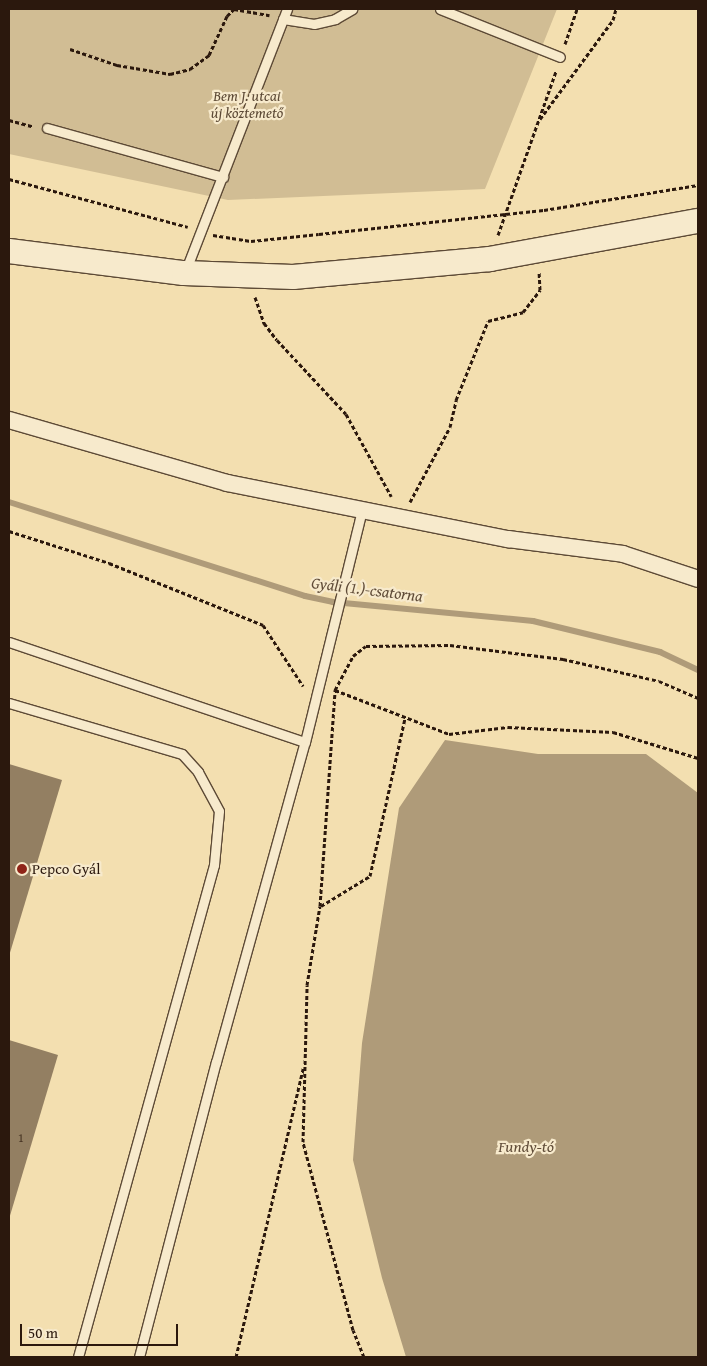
<!DOCTYPE html>
<html>
<head>
<meta charset="utf-8">
<style>
  body { margin:0 }
  #map { position:relative; width:707px; height:1366px; overflow:hidden; background:#f3dfb0; font-family:"Gentium Book Plus",serif }
  div>[style] { position:absolute }
  [style*='--x'] { left:calc(var(--x)*1px); top:calc(var(--y)*1px); width:calc(var(--w)*1px); rotate:calc(var(--a)*1deg) }
  .green>* { inset:0; background:#d1bd94 }
  .water>* { inset:0; background:#af9b79 }
  .stream>* { height:6px; margin:-3px; padding:0 3px; transform-origin:3px; border-radius:3px; background:#af9b79 }
  .building>* { inset:0; background:#937f62 }
  .path>* { height:3px; margin-top:-1.5px; transform-origin:0; background:repeating-linear-gradient(90deg,#2b180d 0 4px,transparent 0 6.5px) }
  .roads { filter:drop-shadow(1px 0 #5d4a36) drop-shadow(-1px 0 #5d4a36) drop-shadow(0 1px #5d4a36) drop-shadow(0 -1px #5d4a36) }
  .service>* { height:9px; margin:-4.5px; padding:0 4.5px; transform-origin:4.5px; border-radius:4.5px; background:#f7eacc }
  .minor>* { height:16px; margin:-8px; padding:0 8px; transform-origin:8px; border-radius:8px; background:#f7eacc }
  .secondary>* { height:24px; margin:-12px; padding:0 12px; transform-origin:12px; border-radius:12px; background:#f7eacc }
  .dots>* { width:14px; height:14px; translate:-50% -50%; box-sizing:border-box; border:2px solid #f7eacc; border-radius:50% }
  span { translate:-50% -50%; white-space:nowrap; text-align:center; line-height:1.15; -webkit-text-stroke:4.5px #f7eacc; paint-order:stroke }
  .number-label { font-size:12px; color:#453222 }
  .number-label span { -webkit-text-stroke-width:0 }
  .park-label { font-size:15px; color:#5d4a36; font-style:italic }
  .poi-label { font-size:15px; color:#2b180d }
  .left { translate:0 -50%; text-align:left }
  .water-label { font-size:16px; color:#604c38; font-style:italic }
  .frame { position:absolute; inset:0; border:10px solid #2b180d; pointer-events:none }
  .scale { position:absolute; left:20px; top:1324px; width:158px; height:22px; box-sizing:border-box; border:2px solid #2b180d; border-top:0; padding-left:6px; font-size:15px; line-height:18px; white-space:nowrap; color:#2b180d; -webkit-text-stroke:4px #f7eacc; paint-order:stroke }
</style>
</head>
<body>
<div id="map">
  <div class="green">
    <i style="clip-path:polygon(9px 9px,557px 9px,485px 189px,228px 200px,9px 154px)"></i>
  </div>
  <div class="water">
    <i style="clip-path:polygon(445px 740px,538px 754px,646px 754px,698px 793px,698px 1357px,406px 1357px,382px 1278px,353px 1160px,362px 1043px,399px 808px)"></i>
  </div>
  <div class="stream">
    <i style="--x:9;--y:502;--w:311;--a:17.6"></i>
    <i style="--x:305;--y:596;--w:29;--a:12"></i>
    <i style="--x:333;--y:602;--w:201;--a:5.4"></i>
    <i style="--x:533;--y:621;--w:131;--a:13.7"></i>
    <i style="--x:660;--y:652;--w:42;--a:25.3"></i>
  </div>
  <div class="building">
    <i style="clip-path:polygon(9px 764px,62px 780px,9px 956px)"></i>
    <i style="clip-path:polygon(9px 1040px,58px 1055px,9px 1219px)"></i>
  </div>
  <div class="path">
    <i style="--x:565;--y:44;--w:37;--a:-71"></i>
    <i style="--x:70;--y:49;--w:50;--a:18.8"></i>
    <i style="--x:117;--y:65;--w:54;--a:9.6"></i>
    <i style="--x:170;--y:74;--w:21;--a:-14"></i>
    <i style="--x:190;--y:69;--w:24;--a:-36"></i>
    <i style="--x:209;--y:55;--w:43;--a:-65.2"></i>
    <i style="--x:227;--y:16;--w:10;--a:-45"></i>
    <i style="--x:234;--y:9;--w:36;--a:10"></i>
    <i style="--x:540;--y:119;--w:123;--a:-53.6"></i>
    <i style="--x:613;--y:20;--w:11;--a:-75"></i>
    <i style="--x:9;--y:120;--w:24;--a:15"></i>
    <i style="--x:9;--y:179;--w:185;--a:15"></i>
    <i style="--x:213;--y:235;--w:38;--a:9"></i>
    <i style="--x:251;--y:241;--w:68;--a:-5.9"></i>
    <i style="--x:319;--y:234;--w:226;--a:-6.1"></i>
    <i style="--x:544;--y:210;--w:156;--a:-9.2"></i>
    <i style="--x:498;--y:235;--w:174;--a:-70.5"></i>
    <i style="--x:255;--y:297;--w:28;--a:71"></i>
    <i style="--x:264;--y:323;--w:21;--a:53"></i>
    <i style="--x:277;--y:340;--w:101;--a:47"></i>
    <i style="--x:346;--y:414;--w:94;--a:61.2"></i>
    <i style="--x:410;--y:502;--w:85;--a:-61.9"></i>
    <i style="--x:450;--y:427;--w:28;--a:-77"></i>
    <i style="--x:456;--y:400;--w:85;--a:-67.9"></i>
    <i style="--x:488;--y:321;--w:36;--a:-14"></i>
    <i style="--x:523;--y:312;--w:28;--a:-52"></i>
    <i style="--x:540;--y:290;--w:19;--a:-93"></i>
    <i style="--x:9;--y:531;--w:105;--a:17.7"></i>
    <i style="--x:109;--y:563;--w:166;--a:21.9"></i>
    <i style="--x:263;--y:625;--w:73;--a:56.7"></i>
    <i style="--x:335;--y:690;--w:122;--a:21.1"></i>
    <i style="--x:449;--y:734;--w:59;--a:-6.8"></i>
    <i style="--x:508;--y:727;--w:105;--a:2.7"></i>
    <i style="--x:613;--y:732;--w:89;--a:17"></i>
    <i style="--x:321;--y:906;--w:57;--a:-31.5"></i>
    <i style="--x:370;--y:876;--w:162;--a:-77.5"></i>
    <i style="--x:236;--y:1357;--w:297;--a:-76.9"></i>
    <i style="--x:364;--y:1357;--w:29;--a:-112"></i>
    <i style="--x:353;--y:1330;--w:195;--a:-104.9"></i>
    <i style="--x:303;--y:1142;--w:157;--a:-88.5"></i>
    <i style="--x:307;--y:985;--w:80;--a:-80.7"></i>
    <i style="--x:320;--y:906;--w:217;--a:-86"></i>
    <i style="--x:335;--y:690;--w:38;--a:-62"></i>
    <i style="--x:353;--y:656;--w:16;--a:-38"></i>
    <i style="--x:366;--y:646;--w:84;--a:-0.7"></i>
    <i style="--x:450;--y:645;--w:114;--a:7.1"></i>
    <i style="--x:563;--y:659;--w:98;--a:12.9"></i>
    <i style="--x:659;--y:681;--w:43;--a:23.6"></i>
  </div>
  <div class="roads">
    <div class="service">
      <i style="--x:440;--y:9;--w:129;--a:21.8"></i>
      <i style="--x:283;--y:19;--w:31;--a:9"></i>
      <i style="--x:314;--y:24;--w:22;--a:-13"></i>
      <i style="--x:335;--y:19;--w:20;--a:-30"></i>
      <i style="--x:47;--y:128;--w:183;--a:15.6"></i>
      <i style="--x:185;--y:272;--w:282;--a:-68.8"></i>
      <i style="--x:9;--y:642;--w:312;--a:18.7"></i>
      <i style="--x:9;--y:703;--w:180;--a:16.4"></i>
      <i style="--x:182;--y:754;--w:24;--a:48"></i>
      <i style="--x:198;--y:772;--w:44;--a:61.7"></i>
      <i style="--x:219;--y:811;--w:54;--a:95.3"></i>
      <i style="--x:214;--y:865;--w:510;--a:105.45"></i>
      <i style="--x:139;--y:1357;--w:305;--a:-75.4"></i>
      <i style="--x:216;--y:1062;--w:332;--a:-74.5"></i>
      <i style="--x:305;--y:742;--w:239;--a:-76.2"></i>
    </div>
    <div class="minor">
      <i style="--x:9;--y:420;--w:227;--a:16.1"></i>
      <i style="--x:227;--y:483;--w:287;--a:11.3"></i>
      <i style="--x:508;--y:539;--w:116;--a:7.4"></i>
      <i style="--x:623;--y:554;--w:79;--a:18.4"></i>
    </div>
    <div class="secondary">
      <i style="--x:9;--y:251;--w:176;--a:7.2"></i>
      <i style="--x:184;--y:273;--w:109;--a:2.1"></i>
      <i style="--x:293;--y:277;--w:198;--a:-5.2"></i>
      <i style="--x:490;--y:259;--w:211;--a:-10.4"></i>
    </div>
  </div>
  <div class="dots">
    <i style="left:22px;top:869px;background:#8f2418"></i>
  </div>
  <div class="number-label">
    <span style="left:21px;top:1138px">1</span>
  </div>
  <div class="park-label">
    <span style="left:247px;top:104px">Bem J. utcai<br>új köztemető</span>
  </div>
  <div class="poi-label">
    <span class="left" style="left:32px;top:869px">Pepco Gyál</span>
  </div>
  <div class="water-label">
    <span style="left:367px;top:589px;rotate:7deg">Gyáli (1.)-csatorna</span>
    <span style="left:526px;top:1146px">Fundy-tó</span>
  </div>
  <div class="frame"></div>
  <div class="scale">50 m</div>
</div>
</body>
</html>
